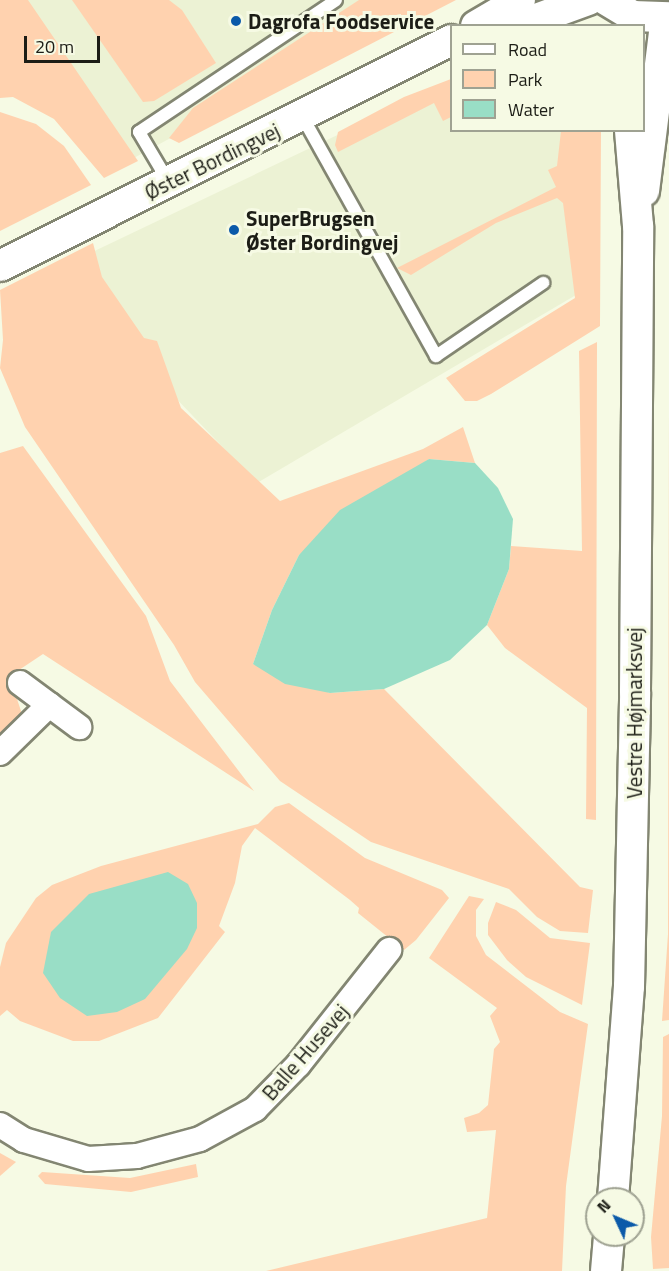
<!DOCTYPE html>
<html>
<head>
<meta charset="utf-8">
<style>
  body { margin:0 }
  #map { position:relative; width:669px; height:1271px; overflow:hidden; background:#f6fae4; font-family:"Titillium Web",sans-serif }
  div>[style] { position:absolute }
  [style*='--x'] { left:calc(var(--x)*1px); top:calc(var(--y)*1px); width:calc(var(--w)*1px); rotate:calc(var(--a)*1deg) }
  .built>* { inset:0; background:#ecf2d4 }
  .green>* { inset:0; background:#ffd2af }
  .water>* { inset:0; background:#99dec6 }
  .roads { filter:drop-shadow(2px 0 #838672) drop-shadow(-2px 0 #838672) drop-shadow(0 2px #838672) drop-shadow(0 -2px #838672) }
  .service>* { height:12px; margin:-6px; padding:0 6px; transform-origin:6px; border-radius:6px; background:#fff }
  .minor>* { height:24px; margin:-12px; padding:0 12px; transform-origin:12px; border-radius:12px; background:#fff }
  .tertiary>* { height:30px; margin:-15px; padding:0 15px; transform-origin:15px; border-radius:15px; background:#fff }
  .dots>* { width:16px; height:16px; translate:-50% -50%; box-sizing:border-box; border:3px solid #f6fae4; border-radius:50% }
  span { translate:-50% -50%; white-space:nowrap; text-align:center; line-height:1.15; -webkit-text-stroke:6px #f6fae4; paint-order:stroke }
  .poi-label { font-size:21px; color:#1c1d16; font-weight:700 }
  .left { translate:0 -50%; text-align:left }
  .street-label { font-size:21px; color:#1c1d16 }
  .legend { position:absolute; left:450px; top:24px; width:195px; height:108px; box-sizing:border-box; background:#f6fae4; border:2px solid #9fa292; margin:0; padding:8px 10px; list-style:none; font-size:18px; color:#1c1d16 }
  .legend li { display:flex; align-items:center; gap:12px; height:30px }
  .legend b { width:30px; border:2px solid #9fa292 }
  .north { position:absolute; left:585px; top:1187px; width:60px; height:60px; box-sizing:border-box; background:#f6fae4; border:2px solid #9fa292; border-radius:50%; rotate:314deg; font-size:16px; font-weight:700; line-height:24px; text-align:center; color:#1c1d16 }
  .north::after { content:''; display:block; margin:auto; width:21px; height:27px; background:#0b5aa9; clip-path:polygon(50% 0,100% 100%,50% 72%,0 100%) }
  .scale { position:absolute; left:24px; top:36px; width:76px; height:27px; box-sizing:border-box; border:3px solid #1c1d16; border-top:0; padding-left:8px; font-size:18px; line-height:21px; white-space:nowrap; color:#1c1d16; -webkit-text-stroke:4px #f6fae4; paint-order:stroke }
</style>
</head>
<body>
<div id="map">
  <div class="built">
    <i style="clip-path:polygon(18px 0,424px 0,132px 159px)"></i>
    <i style="clip-path:polygon(451px 87px,452px 130px,564px 131px,581px 292px,257px 483px,126px 346px,84px 256px,350px 129px)"></i>
  </div>
  <div class="green">
    <i style="clip-path:polygon(0 0,28px 0,138px 161px,104px 178px,54px 119px,13px 97px,0 98px)"></i>
    <i style="clip-path:polygon(72px 0,169px 0,182px 10px,216px 63px,154px 101px,143px 102px)"></i>
    <i style="clip-path:polygon(359px 0,456px 0,179px 143px,169px 138px,193px 108px)"></i>
    <i style="clip-path:polygon(451px 79px,451px 117px,443px 121px,434px 103px,338px 152px,335px 145px,338px 132px,404px 97px)"></i>
    <i style="clip-path:polygon(0 112px,36px 124px,64px 146px,91px 185px,0 231px)"></i>
    <i style="clip-path:polygon(561px 131px,601px 131px,600px 326px,491px 394px,477px 401px,465px 401px,446px 378px,575px 298px,563px 203px,557px 198px,496px 223px,411px 275px,397px 268px,556px 187px,548px 170px,557px 166px)"></i>
    <i style="clip-path:polygon(93px 243px,102px 277px,144px 338px,157px 341px,181px 408px,280px 501px,423px 449px,463px 427px,475px 463px,429px 459px,299px 555px,272px 610px,253px 664px,330px 693px,384px 689px,580px 887px,593px 890px,588px 933px,560px 931px,537px 917px,509px 889px,371px 842px,280px 781px,195px 682px,174px 645px,25px 427px,0 368px,3px 340px,0 290px)"></i>
    <i style="clip-path:polygon(597px 342px,596px 820px,586px 819px,587px 708px,505px 648px,487px 625px,509px 569px,511px 546px,582px 551px,579px 351px)"></i>
    <i style="clip-path:polygon(669px 400px,669px 1020px,662px 1021px,668px 934px)"></i>
    <i style="clip-path:polygon(23px 446px,146px 616px,170px 681px,254px 791px,43px 654px,19px 670px,8px 690px,17px 699px,23px 717px,0 741px,0 453px)"></i>
    <i style="clip-path:polygon(289px 803px,365px 858px,442px 890px,449px 898px,416px 940px,404px 950px,358px 913px,359px 908px,350px 900px,255px 828px,242px 846px,235px 883px,219px 926px,225px 932px,158px 1018px,99px 1041px,73px 1041px,20px 1021px,7px 1010px,0 1016px,0 967px,6px 943px,36px 898px,52px 885px,101px 866px,258px 824px,275px 807px)"></i>
    <i style="clip-path:polygon(469px 896px,484px 899px,476px 910px,476px 936px,486px 955px,560px 1012px,588px 1024px,566px 1186px,562px 1271px,266px 1271px,487px 1218px,496px 1130px,467px 1132px,464px 1118px,479px 1113px,488px 1105px,494px 1049px,500px 1042px,490px 1016px,497px 1008px,429px 958px)"></i>
    <i style="clip-path:polygon(496px 902px,516px 910px,550px 938px,590px 943px,582px 1005px,526px 977px,507px 960px,488px 935px,488px 923px)"></i>
    <i style="clip-path:polygon(669px 1034px,669px 1268px,653px 1269px,651px 1237px,662px 1116px,663px 1037px)"></i>
    <i style="clip-path:polygon(0 1153px,16px 1162px,0 1176px)"></i>
    <i style="clip-path:polygon(196px 1164px,198px 1177px,131px 1192px,45px 1184px,38px 1176px,42px 1172px,130px 1178px)"></i>
  </div>
  <div class="water">
    <i style="clip-path:polygon(429px 459px,475px 463px,498px 488px,513px 519px,509px 569px,487px 625px,450px 660px,384px 689px,330px 693px,285px 684px,253px 664px,272px 610px,299px 555px,340px 510px)"></i>
    <i style="clip-path:polygon(168px 872px,188px 884px,197px 903px,197px 928px,187px 949px,145px 999px,117px 1012px,87px 1016px,60px 998px,43px 973px,51px 932px,89px 894px)"></i>
  </div>
  <div class="roads">
    <div class="service">
      <i style="--x:302;--y:116;--w:275;--a:60.8"></i>
      <i style="--x:436;--y:356;--w:130;--a:-34.3"></i>
      <i style="--x:168;--y:181;--w:57;--a:-120.6"></i>
      <i style="--x:139;--y:132;--w:237;--a:-33.8"></i>
    </div>
    <div class="minor">
      <i style="--x:20;--y:683;--w:74;--a:36.7"></i>
      <i style="--x:0;--y:753;--w:69;--a:-44.4"></i>
      <i style="--x:0;--y:1125;--w:28;--a:32"></i>
      <i style="--x:24;--y:1140;--w:67;--a:16.5"></i>
      <i style="--x:88;--y:1159;--w:49;--a:-3.5"></i>
      <i style="--x:137;--y:1156;--w:65;--a:-15.1"></i>
      <i style="--x:200;--y:1139;--w:63;--a:-28.6"></i>
      <i style="--x:255;--y:1109;--w:62;--a:-45.7"></i>
      <i style="--x:298;--y:1065;--w:147;--a:-51.6"></i>
    </div>
    <div class="tertiary">
      <i style="--x:606;--y:0;--w:31;--a:31"></i>
      <i style="--x:633;--y:16;--w:36;--a:2"></i>
      <i style="--x:476;--y:26;--w:51;--a:-30.6"></i>
      <i style="--x:517;--y:26;--w:76;--a:-20.1"></i>
      <i style="--x:644;--y:191;--w:174;--a:-82.8"></i>
      <i style="--x:0;--y:266;--w:505;--a:-26.57"></i>
      <i style="--x:613;--y:1199;--w:213;--a:-85.7"></i>
      <i style="--x:629;--y:987;--w:295;--a:-88.8"></i>
      <i style="--x:635;--y:692;--w:466;--a:-89.6"></i>
      <i style="--x:638;--y:226;--w:96;--a:-94.8"></i>
      <i style="--x:606;--y:1271;--w:36;--a:-85"></i>
    </div>
  </div>
  <div class="dots">
    <i style="left:236px;top:21px;background:#0b5aa9"></i>
    <i style="left:234px;top:230px;background:#0b5aa9"></i>
  </div>
  <div class="poi-label">
    <span class="left" style="left:248px;top:21px">Dagrofa Foodservice</span>
    <span class="left" style="left:246px;top:230px">SuperBrugsen<br>Øster Bordingvej</span>
  </div>
  <div class="street-label">
    <span style="left:212px;top:161px;rotate:-26deg">Øster Bordingvej</span>
    <span style="left:634px;top:713px;rotate:-90deg">Vestre Højmarksvej</span>
    <span style="left:305px;top:1052px;rotate:-49deg">Balle Husevej</span>
  </div>
  <ul class="legend">
  <li><b style="height:8px;background:#fff"></b>Road</li>
  <li><b style="height:16px;background:#ffd2af"></b>Park</li>
  <li><b style="height:16px;background:#99dec6"></b>Water</li>
  </ul>
  <div class="north">N</div>
  <div class="scale">20 m</div>
</div>
</body>
</html>
